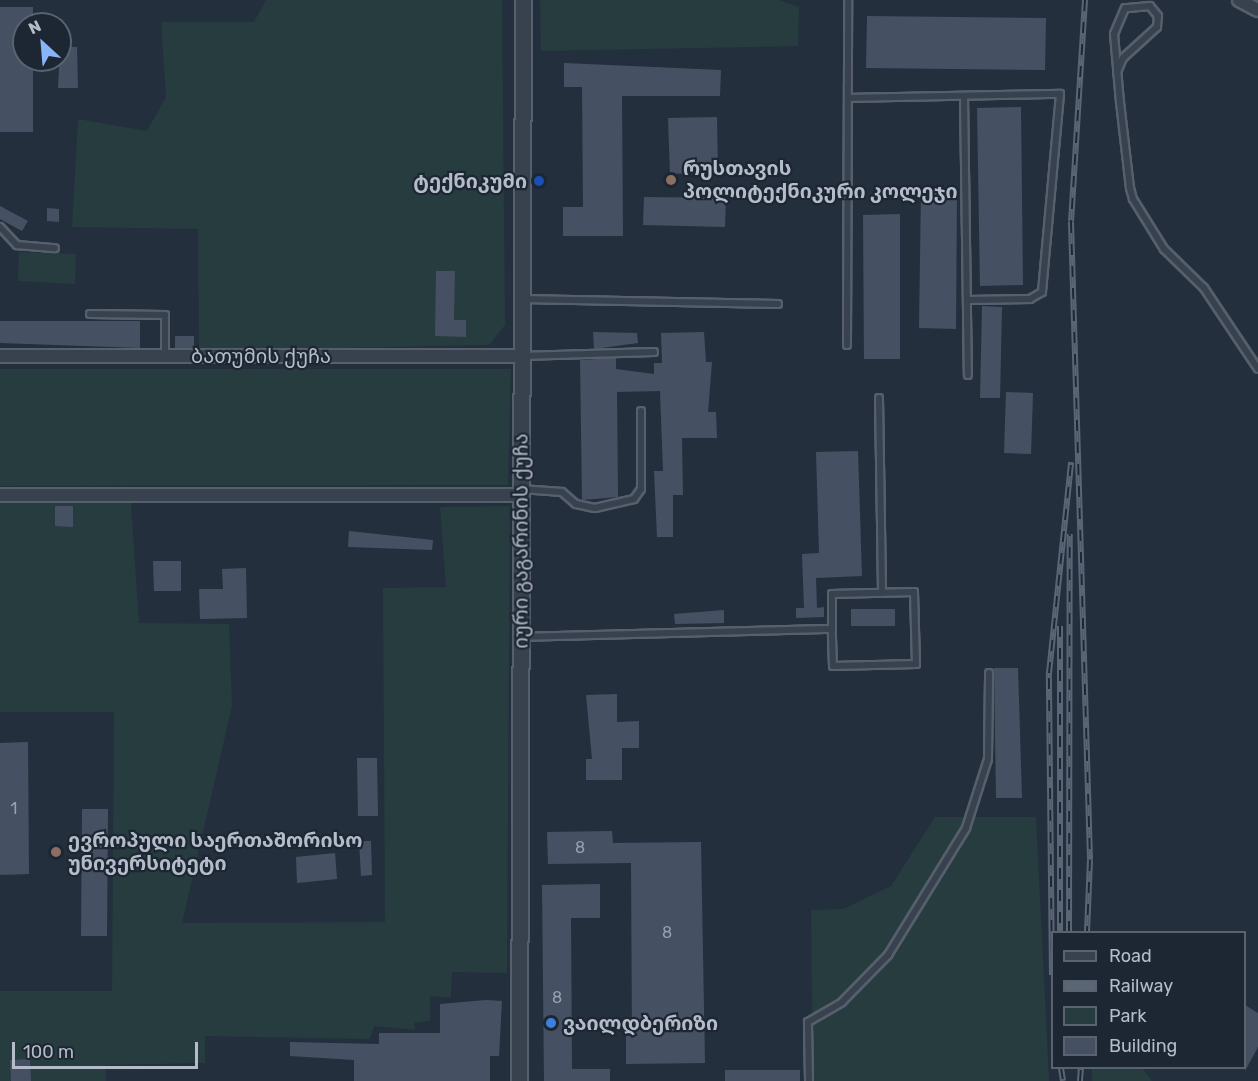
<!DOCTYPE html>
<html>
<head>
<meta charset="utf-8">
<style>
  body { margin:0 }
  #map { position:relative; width:1258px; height:1081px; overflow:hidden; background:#242f3e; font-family:Rubik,"Noto Sans Georgian",sans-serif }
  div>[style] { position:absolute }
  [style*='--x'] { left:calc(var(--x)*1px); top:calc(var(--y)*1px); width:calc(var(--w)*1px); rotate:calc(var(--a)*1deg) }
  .green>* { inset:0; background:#263c3f }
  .building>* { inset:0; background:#455162 }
  .roads { filter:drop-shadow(2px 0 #565f6c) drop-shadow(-2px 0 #565f6c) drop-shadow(0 2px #565f6c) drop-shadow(0 -2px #565f6c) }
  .service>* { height:6px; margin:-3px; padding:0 3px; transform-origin:3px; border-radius:3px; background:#38414e }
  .minor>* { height:12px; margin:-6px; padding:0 6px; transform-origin:6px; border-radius:6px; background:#38414e }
  .tertiary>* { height:15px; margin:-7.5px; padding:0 7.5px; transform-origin:7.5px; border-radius:7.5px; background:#38414e }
  .rail>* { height:6px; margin-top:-3px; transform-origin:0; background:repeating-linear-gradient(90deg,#1d2633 0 11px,#5a6575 0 22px); box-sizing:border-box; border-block:2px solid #5a6575 }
  .dots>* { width:16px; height:16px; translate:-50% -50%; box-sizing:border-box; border:3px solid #1d2633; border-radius:50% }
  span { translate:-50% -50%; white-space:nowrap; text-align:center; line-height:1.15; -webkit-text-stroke:4.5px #1d2633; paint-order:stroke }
  .number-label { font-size:16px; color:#98a1af }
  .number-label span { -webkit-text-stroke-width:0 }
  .poi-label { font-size:20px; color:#b4bcc9; font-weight:700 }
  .left { translate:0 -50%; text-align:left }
  .right { translate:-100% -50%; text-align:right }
  .street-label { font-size:20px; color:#b4bcc9 }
  .legend { position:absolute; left:1051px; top:931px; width:195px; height:138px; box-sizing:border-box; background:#1d2633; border:2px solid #59626f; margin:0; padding:8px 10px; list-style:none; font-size:18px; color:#b4bcc9 }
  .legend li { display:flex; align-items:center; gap:12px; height:30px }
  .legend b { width:30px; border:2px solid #59626f }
  .north { position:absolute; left:12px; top:12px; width:60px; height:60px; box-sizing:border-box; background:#1d2633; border:2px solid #59626f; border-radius:50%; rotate:334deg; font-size:16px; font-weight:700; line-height:24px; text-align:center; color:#b4bcc9 }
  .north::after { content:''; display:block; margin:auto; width:21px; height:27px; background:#8ab4f8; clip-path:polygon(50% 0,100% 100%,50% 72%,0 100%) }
  .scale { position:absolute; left:12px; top:1042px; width:186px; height:27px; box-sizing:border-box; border:3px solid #b4bcc9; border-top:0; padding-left:8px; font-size:18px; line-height:21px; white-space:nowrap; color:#b4bcc9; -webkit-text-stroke:4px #1d2633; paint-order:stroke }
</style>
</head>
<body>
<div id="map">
  <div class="green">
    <i style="clip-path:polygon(266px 0,502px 0,505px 325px,489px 345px,199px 351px,198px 229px,72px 227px,78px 119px,147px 131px,166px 97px,161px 22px,254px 22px)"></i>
    <i style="clip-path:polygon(540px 0,779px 0,799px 7px,798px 46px,541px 51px)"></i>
    <i style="clip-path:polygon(19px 252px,76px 254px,75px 284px,18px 281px)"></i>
    <i style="clip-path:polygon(0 369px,511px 369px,508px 485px,0 486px)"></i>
    <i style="clip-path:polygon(0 501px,131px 503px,139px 623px,229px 624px,232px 706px,182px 923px,385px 922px,383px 588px,446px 587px,440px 507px,510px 506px,507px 973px,452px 972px,451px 998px,430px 996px,430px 1021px,414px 1023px,415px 1030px,374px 1026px,370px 1039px,205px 1036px,205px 1063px,105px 1065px,106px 1081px,0 1081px,0 991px,112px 991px,114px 712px,0 712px)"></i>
    <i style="clip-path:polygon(935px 817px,1036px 817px,1049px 1081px,813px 1081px,811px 910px,843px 909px,891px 886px)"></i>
    <i style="clip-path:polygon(1092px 1068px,1142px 1068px,1152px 1081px,1092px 1081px)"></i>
  </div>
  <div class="building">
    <i style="clip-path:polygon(0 7px,33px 7px,33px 24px,24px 24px,24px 60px,33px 60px,33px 132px,0 132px)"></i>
    <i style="clip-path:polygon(867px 16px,1046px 18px,1045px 70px,866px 68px)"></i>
    <i style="clip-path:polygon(60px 47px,77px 47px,78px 88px,58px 88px)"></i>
    <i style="clip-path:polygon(564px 63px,721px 70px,720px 96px,622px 96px,623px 236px,563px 236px,563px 207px,583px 207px,582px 87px,564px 87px)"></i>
    <i style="clip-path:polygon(1021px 107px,1023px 285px,980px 286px,977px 108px)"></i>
    <i style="clip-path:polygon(717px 117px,718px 172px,670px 174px,668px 118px)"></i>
    <i style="clip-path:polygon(921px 192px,957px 192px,956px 329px,919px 328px)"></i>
    <i style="clip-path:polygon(644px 197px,726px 198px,725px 227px,643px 225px)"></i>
    <i style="clip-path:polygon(0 206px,28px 221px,22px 231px,0 219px)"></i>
    <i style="clip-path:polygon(47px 208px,59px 209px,59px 222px,47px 221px)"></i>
    <i style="clip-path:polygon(900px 214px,900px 359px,864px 359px,863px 215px)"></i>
    <i style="clip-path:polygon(436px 271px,455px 271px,454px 320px,466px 320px,466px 337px,435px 336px)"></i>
    <i style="clip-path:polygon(982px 306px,1002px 307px,1000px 398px,980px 398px)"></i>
    <i style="clip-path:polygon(0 321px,140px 321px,140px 348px,0 343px)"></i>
    <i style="clip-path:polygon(593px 332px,637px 333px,638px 343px,594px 349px)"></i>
    <i style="clip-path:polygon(704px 332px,706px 362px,712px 362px,708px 412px,716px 412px,717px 438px,682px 438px,683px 495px,673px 495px,673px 537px,657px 537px,654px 471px,663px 471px,660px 391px,617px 392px,618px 497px,582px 500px,580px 360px,616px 358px,616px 369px,654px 374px,654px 363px,662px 363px,661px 333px)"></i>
    <i style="clip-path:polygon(175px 336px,194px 336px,194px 348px,175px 348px)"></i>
    <i style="clip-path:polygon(1006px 392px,1033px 393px,1031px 454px,1004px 453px)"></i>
    <i style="clip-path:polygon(858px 451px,862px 576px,816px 578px,817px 608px,824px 607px,824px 617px,796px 618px,796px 608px,804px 608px,802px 554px,819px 553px,816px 452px)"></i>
    <i style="clip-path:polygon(55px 506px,73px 506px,73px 527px,55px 526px)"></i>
    <i style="clip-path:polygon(349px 531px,433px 540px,432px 550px,348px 547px)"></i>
    <i style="clip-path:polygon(153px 561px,181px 561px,181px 591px,154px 591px)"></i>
    <i style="clip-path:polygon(246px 568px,247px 618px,200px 619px,199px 589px,223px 589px,222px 569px)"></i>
    <i style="clip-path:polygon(851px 609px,895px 609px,895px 626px,851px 626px)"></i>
    <i style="clip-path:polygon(724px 610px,724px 623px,675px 624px,674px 614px)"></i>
    <i style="clip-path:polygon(994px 668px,1018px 668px,1022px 798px,996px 798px)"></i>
    <i style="clip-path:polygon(617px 694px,617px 722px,639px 721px,639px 748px,622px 748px,622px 780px,586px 780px,586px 759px,592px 759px,586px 695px)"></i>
    <i style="clip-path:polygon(28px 742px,29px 874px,0 875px,0 743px)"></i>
    <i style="clip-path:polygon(357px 758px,377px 758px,378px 816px,358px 816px)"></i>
    <i style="clip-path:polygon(82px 809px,108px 809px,107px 936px,81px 936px)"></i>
    <i style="clip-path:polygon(612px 831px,613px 843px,701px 842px,705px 1063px,626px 1064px,626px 1036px,632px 1036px,631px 863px,548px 864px,547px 832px)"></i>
    <i style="clip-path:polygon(359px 841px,371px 841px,372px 875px,361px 876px)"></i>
    <i style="clip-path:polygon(335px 853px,337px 879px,297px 883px,296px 857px)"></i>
    <i style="clip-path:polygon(600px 884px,600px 918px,571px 918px,572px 1069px,610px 1069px,610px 1081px,544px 1081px,542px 885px)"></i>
    <i style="clip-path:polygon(486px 1000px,502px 1001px,499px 1056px,490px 1056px,490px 1081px,354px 1081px,354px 1060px,290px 1056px,290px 1042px,379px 1044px,379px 1033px,440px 1033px,440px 1004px)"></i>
    <i style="clip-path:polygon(1245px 1005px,1258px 1013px,1258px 1047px,1245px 1071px)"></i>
    <i style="clip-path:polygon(30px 1059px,31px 1081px,11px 1081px,10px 1060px)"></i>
    <i style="clip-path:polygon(725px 1070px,800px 1070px,800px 1081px,725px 1081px)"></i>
  </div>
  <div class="roads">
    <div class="service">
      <i style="--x:1117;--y:72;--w:15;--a:-67"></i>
      <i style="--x:1123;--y:58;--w:46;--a:-42.4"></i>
      <i style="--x:1157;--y:27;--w:11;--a:-85"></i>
      <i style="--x:1158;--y:16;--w:13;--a:-129"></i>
      <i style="--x:1150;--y:6;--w:25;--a:175"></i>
      <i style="--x:1125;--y:8;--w:28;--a:113"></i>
      <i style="--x:1114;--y:34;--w:68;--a:85"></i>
      <i style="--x:1120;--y:102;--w:87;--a:83.4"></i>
      <i style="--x:1130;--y:188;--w:11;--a:75"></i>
      <i style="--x:1133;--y:199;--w:59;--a:58.2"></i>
      <i style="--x:1164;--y:249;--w:56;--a:44.3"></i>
      <i style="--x:1204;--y:288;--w:97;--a:56.3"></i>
      <i style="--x:964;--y:96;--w:279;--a:89.2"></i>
      <i style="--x:848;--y:98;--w:212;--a:-1.1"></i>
      <i style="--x:1060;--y:94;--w:199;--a:95.2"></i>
      <i style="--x:1042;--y:292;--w:14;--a:150"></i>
      <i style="--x:1030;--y:299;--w:63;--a:179.1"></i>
      <i style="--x:0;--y:227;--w:25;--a:47"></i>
      <i style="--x:17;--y:245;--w:38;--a:5"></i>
      <i style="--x:522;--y:299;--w:256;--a:1.1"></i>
      <i style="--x:90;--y:314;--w:75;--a:0.8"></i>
      <i style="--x:165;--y:315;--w:41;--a:90"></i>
      <i style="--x:847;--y:345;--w:345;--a:-89.8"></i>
      <i style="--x:522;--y:356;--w:132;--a:-1.7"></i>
      <i style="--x:879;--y:398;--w:195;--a:89.1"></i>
      <i style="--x:521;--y:489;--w:41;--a:4.2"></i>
      <i style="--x:562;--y:492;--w:18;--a:41"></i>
      <i style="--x:576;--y:504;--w:19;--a:12"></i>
      <i style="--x:595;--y:508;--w:40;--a:-13"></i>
      <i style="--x:634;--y:499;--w:12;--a:-55"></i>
      <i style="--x:641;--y:489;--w:78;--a:-90"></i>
      <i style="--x:521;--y:637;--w:311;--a:-1.5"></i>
      <i style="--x:832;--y:629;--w:35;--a:-90"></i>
      <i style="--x:832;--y:594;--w:82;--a:-1.4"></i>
      <i style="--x:914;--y:592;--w:72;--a:88.4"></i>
      <i style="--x:916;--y:664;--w:83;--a:178.6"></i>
      <i style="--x:833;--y:666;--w:37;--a:-92"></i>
      <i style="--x:809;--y:1081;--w:59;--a:-91"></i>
      <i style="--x:808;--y:1022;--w:39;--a:-30"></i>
      <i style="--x:842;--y:1002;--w:66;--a:-45.6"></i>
      <i style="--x:888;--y:955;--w:149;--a:-58.4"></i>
      <i style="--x:966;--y:828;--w:72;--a:-72.3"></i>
      <i style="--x:988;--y:759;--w:86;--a:-89.3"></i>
    </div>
    <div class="minor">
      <i style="--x:1239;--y:0;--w:21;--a:28"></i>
      <i style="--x:0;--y:356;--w:521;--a:0"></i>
      <i style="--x:0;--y:495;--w:521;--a:0"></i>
    </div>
    <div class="tertiary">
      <i style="--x:519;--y:1081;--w:1081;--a:-89.79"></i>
    </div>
  </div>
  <div class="rail">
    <i style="--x:1085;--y:0;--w:222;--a:93.6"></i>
    <i style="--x:1071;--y:222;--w:638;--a:88.29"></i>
    <i style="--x:1090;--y:860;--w:72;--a:92.4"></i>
    <i style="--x:1060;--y:626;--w:306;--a:90"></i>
    <i style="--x:1069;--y:932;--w:398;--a:-89.9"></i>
    <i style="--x:1052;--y:975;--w:302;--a:-90.6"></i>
    <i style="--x:1049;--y:673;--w:212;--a:-84"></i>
    <i style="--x:1061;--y:1068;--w:13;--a:81"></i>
    <i style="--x:1080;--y:1081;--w:13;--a:-86"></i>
  </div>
  <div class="dots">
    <i style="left:671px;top:180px;background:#8d6e63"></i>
    <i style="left:539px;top:181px;background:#1a4fb4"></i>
    <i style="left:56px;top:852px;background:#8d6e63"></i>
    <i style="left:551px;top:1023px;background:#3f7fe0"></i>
  </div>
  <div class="number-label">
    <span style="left:14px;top:809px">1</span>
    <span style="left:580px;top:848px">8</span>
    <span style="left:667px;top:933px">8</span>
    <span style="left:557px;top:998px">8</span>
  </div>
  <div class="poi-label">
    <span class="left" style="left:683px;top:180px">რუსთავის<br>პოლიტექნიკური კოლეჯი</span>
    <span class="right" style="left:527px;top:181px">ტექნიკუმი</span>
    <span class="left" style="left:68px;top:852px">ევროპული საერთაშორისო<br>უნივერსიტეტი</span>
    <span class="left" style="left:563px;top:1023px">ვაილდბერიზი</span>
  </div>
  <div class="street-label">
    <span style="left:261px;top:356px">ბათუმის ქუჩა</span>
    <span style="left:521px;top:541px;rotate:-90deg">იური გაგარინის ქუჩა</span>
  </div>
  <ul class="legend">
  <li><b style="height:8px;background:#38414e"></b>Road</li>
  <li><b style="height:8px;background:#5a6575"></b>Railway</li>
  <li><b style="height:16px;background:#263c3f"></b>Park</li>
  <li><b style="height:16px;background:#455162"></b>Building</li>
  </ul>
  <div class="north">N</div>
  <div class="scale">100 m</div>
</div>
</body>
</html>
